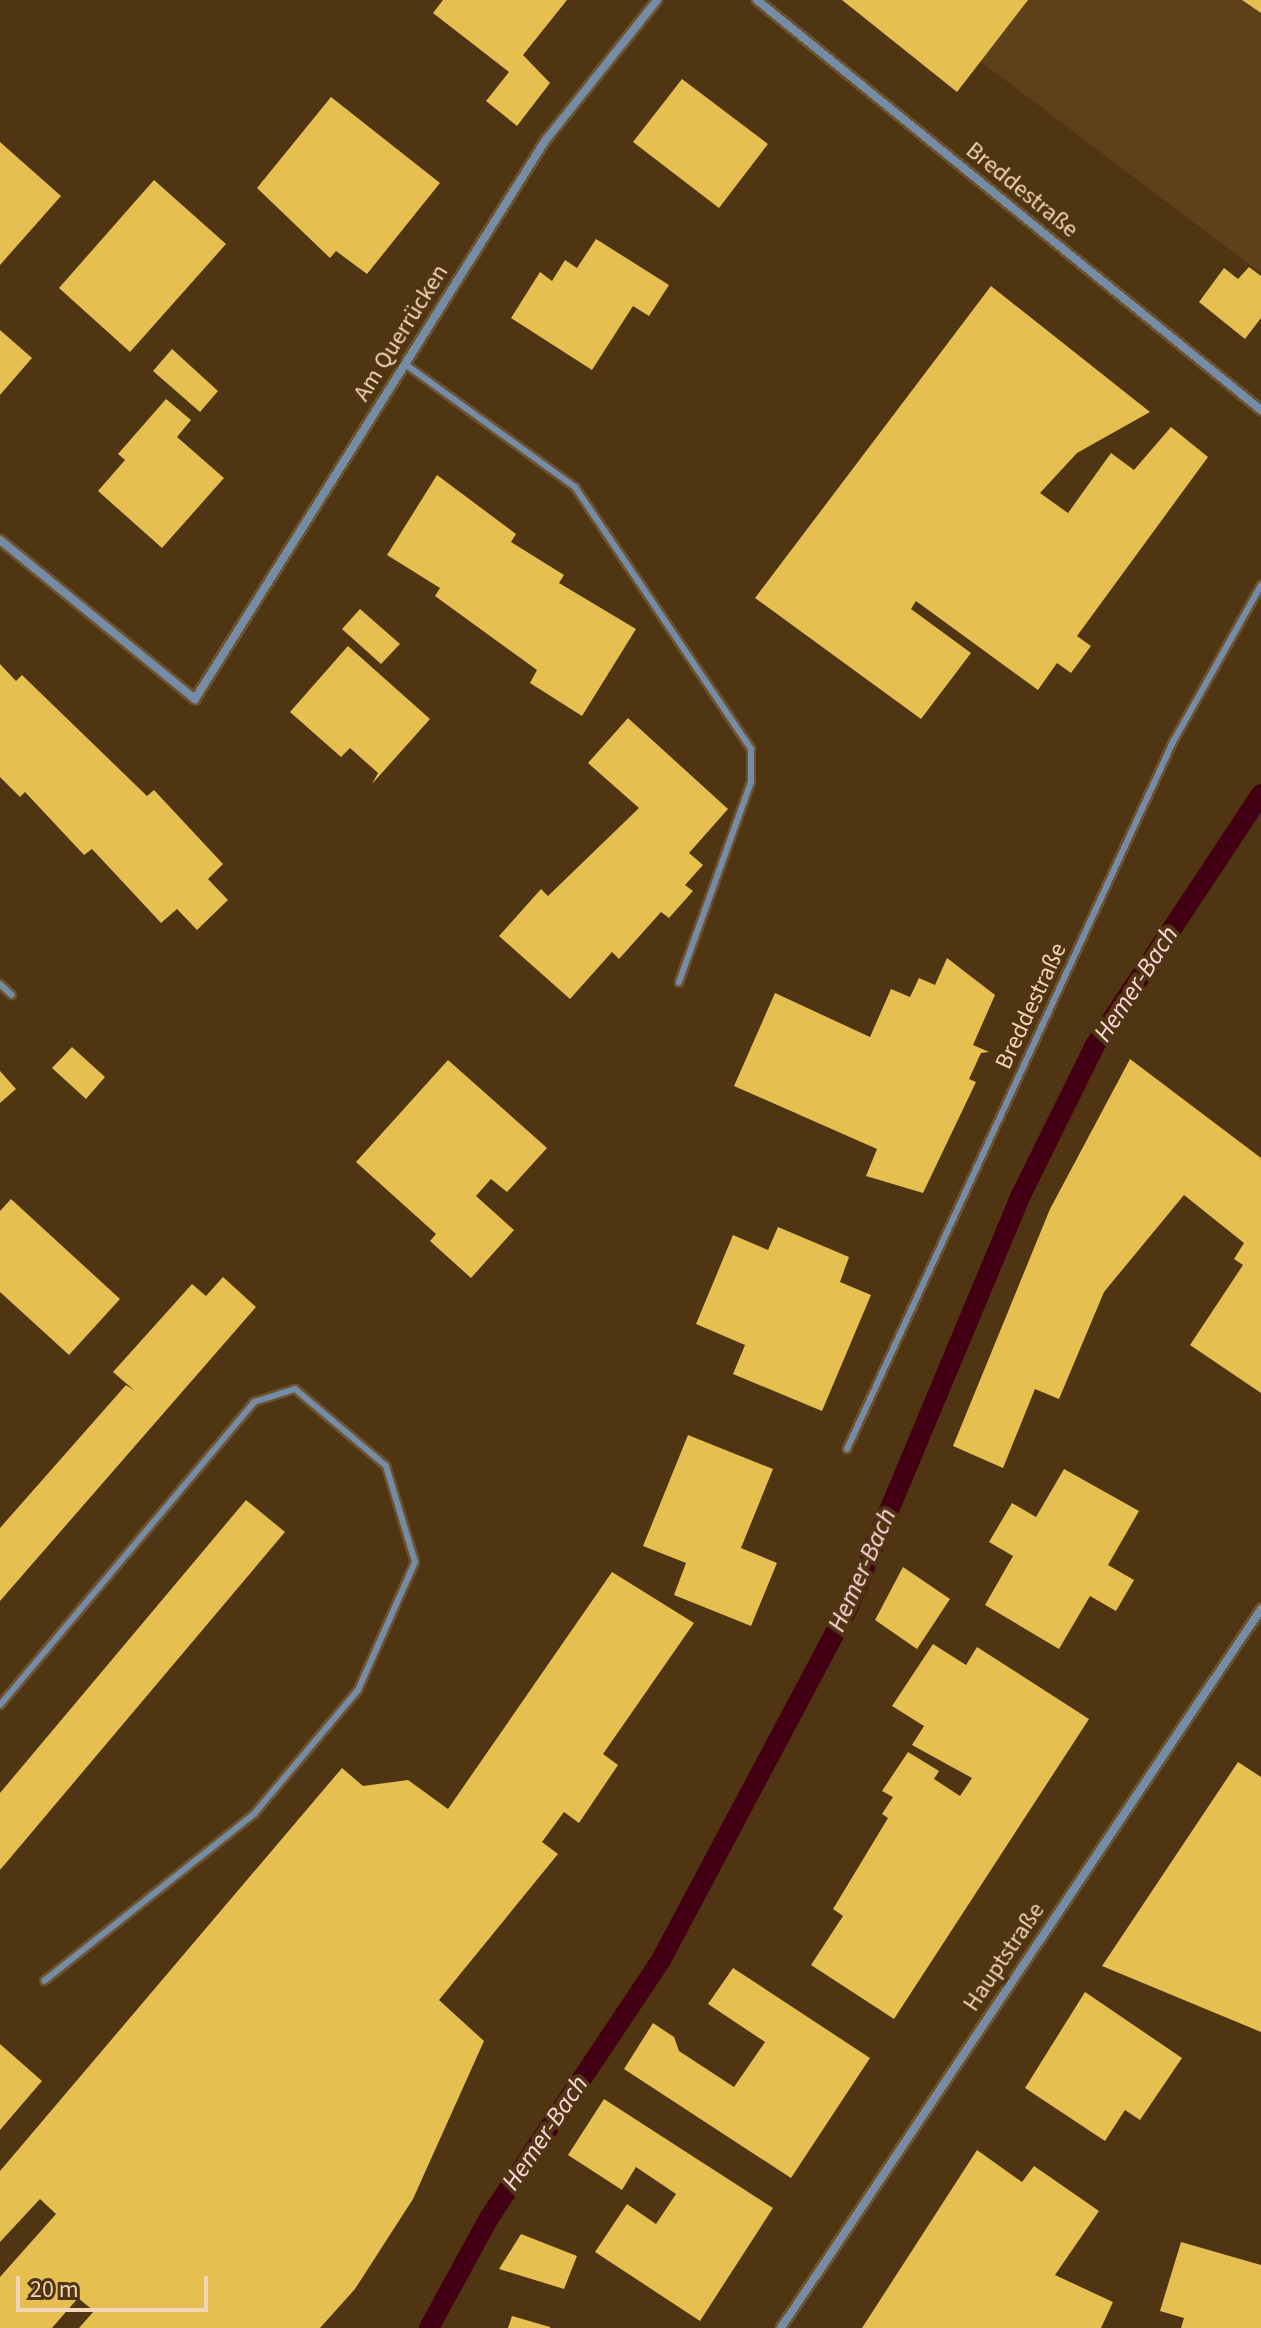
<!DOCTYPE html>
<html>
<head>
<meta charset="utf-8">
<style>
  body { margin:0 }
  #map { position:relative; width:1261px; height:2328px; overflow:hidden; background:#503512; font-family:"Source Sans 3",sans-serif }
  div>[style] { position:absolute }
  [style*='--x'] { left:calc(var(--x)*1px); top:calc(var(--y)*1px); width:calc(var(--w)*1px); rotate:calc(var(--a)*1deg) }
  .built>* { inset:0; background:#5e4019 }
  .stream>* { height:20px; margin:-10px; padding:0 10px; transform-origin:10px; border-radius:10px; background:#430014 }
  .building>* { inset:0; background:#e5bf4f }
  .roads { filter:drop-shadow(2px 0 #6d5230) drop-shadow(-2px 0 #6d5230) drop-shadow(0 2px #6d5230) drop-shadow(0 -2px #6d5230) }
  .lane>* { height:6px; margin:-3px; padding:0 3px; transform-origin:3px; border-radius:3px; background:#758ca6 }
  .street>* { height:8px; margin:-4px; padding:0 4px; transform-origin:4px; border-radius:4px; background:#758ca6 }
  span { translate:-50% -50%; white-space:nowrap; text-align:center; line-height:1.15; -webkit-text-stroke:8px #503512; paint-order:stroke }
  .street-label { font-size:24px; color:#f2d6b7 }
  .water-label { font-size:26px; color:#fcd9dd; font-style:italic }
  .scale { position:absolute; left:16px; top:2276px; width:192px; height:36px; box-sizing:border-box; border:4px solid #f2d6b7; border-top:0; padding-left:10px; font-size:24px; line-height:28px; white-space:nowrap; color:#f2d6b7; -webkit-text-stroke:6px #503512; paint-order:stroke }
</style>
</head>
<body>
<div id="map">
  <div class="built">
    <i style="clip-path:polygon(899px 0,1261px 0,1261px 273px)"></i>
  </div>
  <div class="stream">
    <i style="--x:429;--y:2328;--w:125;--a:-61.4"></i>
    <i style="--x:489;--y:2218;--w:310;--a:-56.3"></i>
    <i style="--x:661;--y:1960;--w:401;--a:-62"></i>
    <i style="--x:849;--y:1606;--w:446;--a:-67.3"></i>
    <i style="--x:1021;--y:1195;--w:167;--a:-63.7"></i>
    <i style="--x:1095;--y:1045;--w:301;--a:-56.5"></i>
  </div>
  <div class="building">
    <i style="clip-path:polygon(443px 0,567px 0,523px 55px,550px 83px,517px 126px,486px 101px,509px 72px,433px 13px)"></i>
    <i style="clip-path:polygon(842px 0,1028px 0,957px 92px)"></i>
    <i style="clip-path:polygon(1242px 0,1261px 0,1261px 13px)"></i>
    <i style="clip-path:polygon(682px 79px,768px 144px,719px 208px,633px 142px)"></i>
    <i style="clip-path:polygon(331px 97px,440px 183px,367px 274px,336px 251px,330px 258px,257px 188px)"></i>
    <i style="clip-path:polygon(0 142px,61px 196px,0 265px)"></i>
    <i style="clip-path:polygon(154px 180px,226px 244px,130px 352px,59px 288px)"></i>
    <i style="clip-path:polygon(596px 239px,669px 285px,649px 316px,633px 306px,592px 370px,511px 318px,540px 272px,552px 281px,565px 260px,577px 268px)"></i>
    <i style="clip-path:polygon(1249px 267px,1261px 276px,1261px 318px,1245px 339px,1199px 302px,1224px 268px,1238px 279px)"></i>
    <i style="clip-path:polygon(991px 286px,1150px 412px,1077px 453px,1040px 493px,1068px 513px,1111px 453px,1134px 470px,1171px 427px,1208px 457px,1077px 636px,1091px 646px,1071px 673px,1057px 663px,1038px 690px,916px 601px,911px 609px,971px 653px,921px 719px,755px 598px)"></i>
    <i style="clip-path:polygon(0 330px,32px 358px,0 395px)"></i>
    <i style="clip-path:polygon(172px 349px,218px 391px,200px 412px,153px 371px)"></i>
    <i style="clip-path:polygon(166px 399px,191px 420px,177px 437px,224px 478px,162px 548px,98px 491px,125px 460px,118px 454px)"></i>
    <i style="clip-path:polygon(437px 475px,516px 534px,511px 542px,564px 575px,559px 583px,636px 629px,582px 716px,530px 683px,537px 670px,435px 596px,440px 588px,387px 555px)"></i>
    <i style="clip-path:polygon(360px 609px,400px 644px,381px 664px,342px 629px)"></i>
    <i style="clip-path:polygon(348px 646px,430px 719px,372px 784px,378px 773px,350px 748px,341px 757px,290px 712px)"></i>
    <i style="clip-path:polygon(0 664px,16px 681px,22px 675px,147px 796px,154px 790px,223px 864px,208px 879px,228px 900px,197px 930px,177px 909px,161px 923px,92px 849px,84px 855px,25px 792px,20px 797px,0 777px)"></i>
    <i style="clip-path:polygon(628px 718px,728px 809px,689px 853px,703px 865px,685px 885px,693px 891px,669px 918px,661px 912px,619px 959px,612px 952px,570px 999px,499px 936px,541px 889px,548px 896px,639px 808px,588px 763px)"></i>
    <i style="clip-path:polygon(947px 958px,995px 995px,973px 1045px,989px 1052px,981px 1053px,969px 1079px,976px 1082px,923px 1193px,866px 1176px,877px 1149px,734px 1086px,775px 993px,870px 1037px,891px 989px,910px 997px,919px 978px,935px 985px)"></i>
    <i style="clip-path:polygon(72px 1047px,105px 1077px,86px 1099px,52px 1068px)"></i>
    <i style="clip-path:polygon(1130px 1059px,1261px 1158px,1261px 1393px,1190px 1345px,1243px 1265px,1234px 1259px,1244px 1243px,1184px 1195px,1104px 1292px,1059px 1399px,1035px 1389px,1003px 1468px,953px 1446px,1050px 1209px)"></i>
    <i style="clip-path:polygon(448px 1060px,547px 1148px,507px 1192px,491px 1179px,476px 1196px,514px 1230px,471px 1278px,430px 1241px,436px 1234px,356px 1162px)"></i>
    <i style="clip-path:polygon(0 1071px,16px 1089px,0 1103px)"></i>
    <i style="clip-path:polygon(11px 1199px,120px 1299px,69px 1355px,0 1292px,0 1211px)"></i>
    <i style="clip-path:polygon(778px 1227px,849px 1257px,840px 1282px,871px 1295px,822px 1411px,733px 1374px,745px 1345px,696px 1324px,733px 1235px,768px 1250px)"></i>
    <i style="clip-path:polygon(223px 1277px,256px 1307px,0 1601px,0 1528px,126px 1385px,135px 1391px,113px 1372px,192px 1284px,206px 1296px)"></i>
    <i style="clip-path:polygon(688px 1435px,773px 1469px,741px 1548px,777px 1563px,751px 1626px,674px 1595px,686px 1563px,643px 1546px)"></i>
    <i style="clip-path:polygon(1064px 1469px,1139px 1511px,1108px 1565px,1134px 1580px,1116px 1611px,1090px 1596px,1059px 1649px,985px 1605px,1013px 1556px,989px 1542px,1012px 1503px,1036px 1517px)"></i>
    <i style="clip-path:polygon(246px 1500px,285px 1532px,0 1870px,0 1793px)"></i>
    <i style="clip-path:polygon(903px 1567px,950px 1599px,917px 1649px,875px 1620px)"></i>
    <i style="clip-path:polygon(612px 1572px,694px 1623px,603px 1754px,618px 1765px,579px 1823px,564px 1812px,542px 1842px,558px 1854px,439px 2000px,484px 2041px,413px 2199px,355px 2289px,320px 2328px,79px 2328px,94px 2311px,78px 2298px,52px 2328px,0 2328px,0 2277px,56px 2214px,40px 2199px,0 2242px,0 2171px,342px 1768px,363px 1786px,408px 1780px,448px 1809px)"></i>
    <i style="clip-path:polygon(933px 1644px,966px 1665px,977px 1647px,1089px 1719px,894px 2019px,811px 1965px,843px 1916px,833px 1909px,888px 1818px,882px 1814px,893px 1797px,882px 1791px,908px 1752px,939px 1771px,934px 1779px,960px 1796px,972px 1778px,912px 1745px,924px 1726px,892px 1706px)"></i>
    <i style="clip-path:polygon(1238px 1762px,1261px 1777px,1261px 2032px,1102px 1966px)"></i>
    <i style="clip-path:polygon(733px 1968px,870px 2058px,791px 2178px,624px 2069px,653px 2023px,674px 2037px,679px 2051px,734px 2087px,765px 2042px,708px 2004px)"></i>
    <i style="clip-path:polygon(1085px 1992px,1182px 2058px,1140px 2120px,1125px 2110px,1105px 2141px,1025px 2088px)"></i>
    <i style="clip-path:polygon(0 2044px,42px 2081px,0 2130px)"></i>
    <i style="clip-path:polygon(604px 2099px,773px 2208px,700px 2321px,595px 2252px,627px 2204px,656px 2224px,676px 2194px,636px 2167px,622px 2190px,568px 2155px)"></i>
    <i style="clip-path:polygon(977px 2150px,1022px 2182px,1034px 2166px,1099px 2211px,1055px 2275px,1113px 2302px,1101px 2328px,862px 2328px)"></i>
    <i style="clip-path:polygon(521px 2234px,577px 2256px,564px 2289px,499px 2269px)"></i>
    <i style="clip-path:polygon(1181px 2242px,1261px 2265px,1261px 2328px,1181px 2328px,1184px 2318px,1160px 2311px)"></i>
    <i style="clip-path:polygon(512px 2316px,550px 2327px,550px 2328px,508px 2328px)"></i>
  </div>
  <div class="roads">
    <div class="lane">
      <i style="--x:405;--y:364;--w:210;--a:35.9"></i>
      <i style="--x:575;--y:487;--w:316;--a:56.1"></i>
      <i style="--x:751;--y:749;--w:33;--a:90"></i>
      <i style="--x:751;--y:782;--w:213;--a:109.8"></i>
      <i style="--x:0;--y:984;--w:16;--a:43"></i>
      <i style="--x:847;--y:1449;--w:779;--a:-65.25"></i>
      <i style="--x:1173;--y:742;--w:180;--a:-60.7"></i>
      <i style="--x:0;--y:1705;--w:395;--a:-50"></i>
      <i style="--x:254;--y:1402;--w:43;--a:-17.6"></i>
      <i style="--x:295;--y:1389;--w:119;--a:40.2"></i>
      <i style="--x:386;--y:1466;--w:100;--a:73.2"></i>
      <i style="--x:415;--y:1562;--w:140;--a:114"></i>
      <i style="--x:358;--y:1690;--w:162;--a:130"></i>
      <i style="--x:254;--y:1814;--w:268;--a:141.5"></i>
    </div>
    <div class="street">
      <i style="--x:757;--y:0;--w:650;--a:39.13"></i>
      <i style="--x:0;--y:540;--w:252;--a:39.2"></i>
      <i style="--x:195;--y:699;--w:659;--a:-57.9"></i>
      <i style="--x:545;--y:141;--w:180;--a:-51.5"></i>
      <i style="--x:781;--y:2328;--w:865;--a:-56.27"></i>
    </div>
  </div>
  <div class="street-label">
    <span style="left:1022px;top:190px;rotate:39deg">Breddestraße</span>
    <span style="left:401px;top:333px;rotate:-58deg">Am Querrücken</span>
    <span style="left:1031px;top:1006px;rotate:-65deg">Breddestraße</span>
    <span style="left:1004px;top:1957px;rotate:-56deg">Hauptstraße</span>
  </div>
  <div class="water-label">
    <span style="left:1136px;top:984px;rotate:-57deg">Hemer-Bach</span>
    <span style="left:862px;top:1570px;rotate:-66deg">Hemer-Bach</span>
    <span style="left:545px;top:2133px;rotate:-56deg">Hemer-Bach</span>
  </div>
  <div class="scale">20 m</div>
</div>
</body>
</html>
